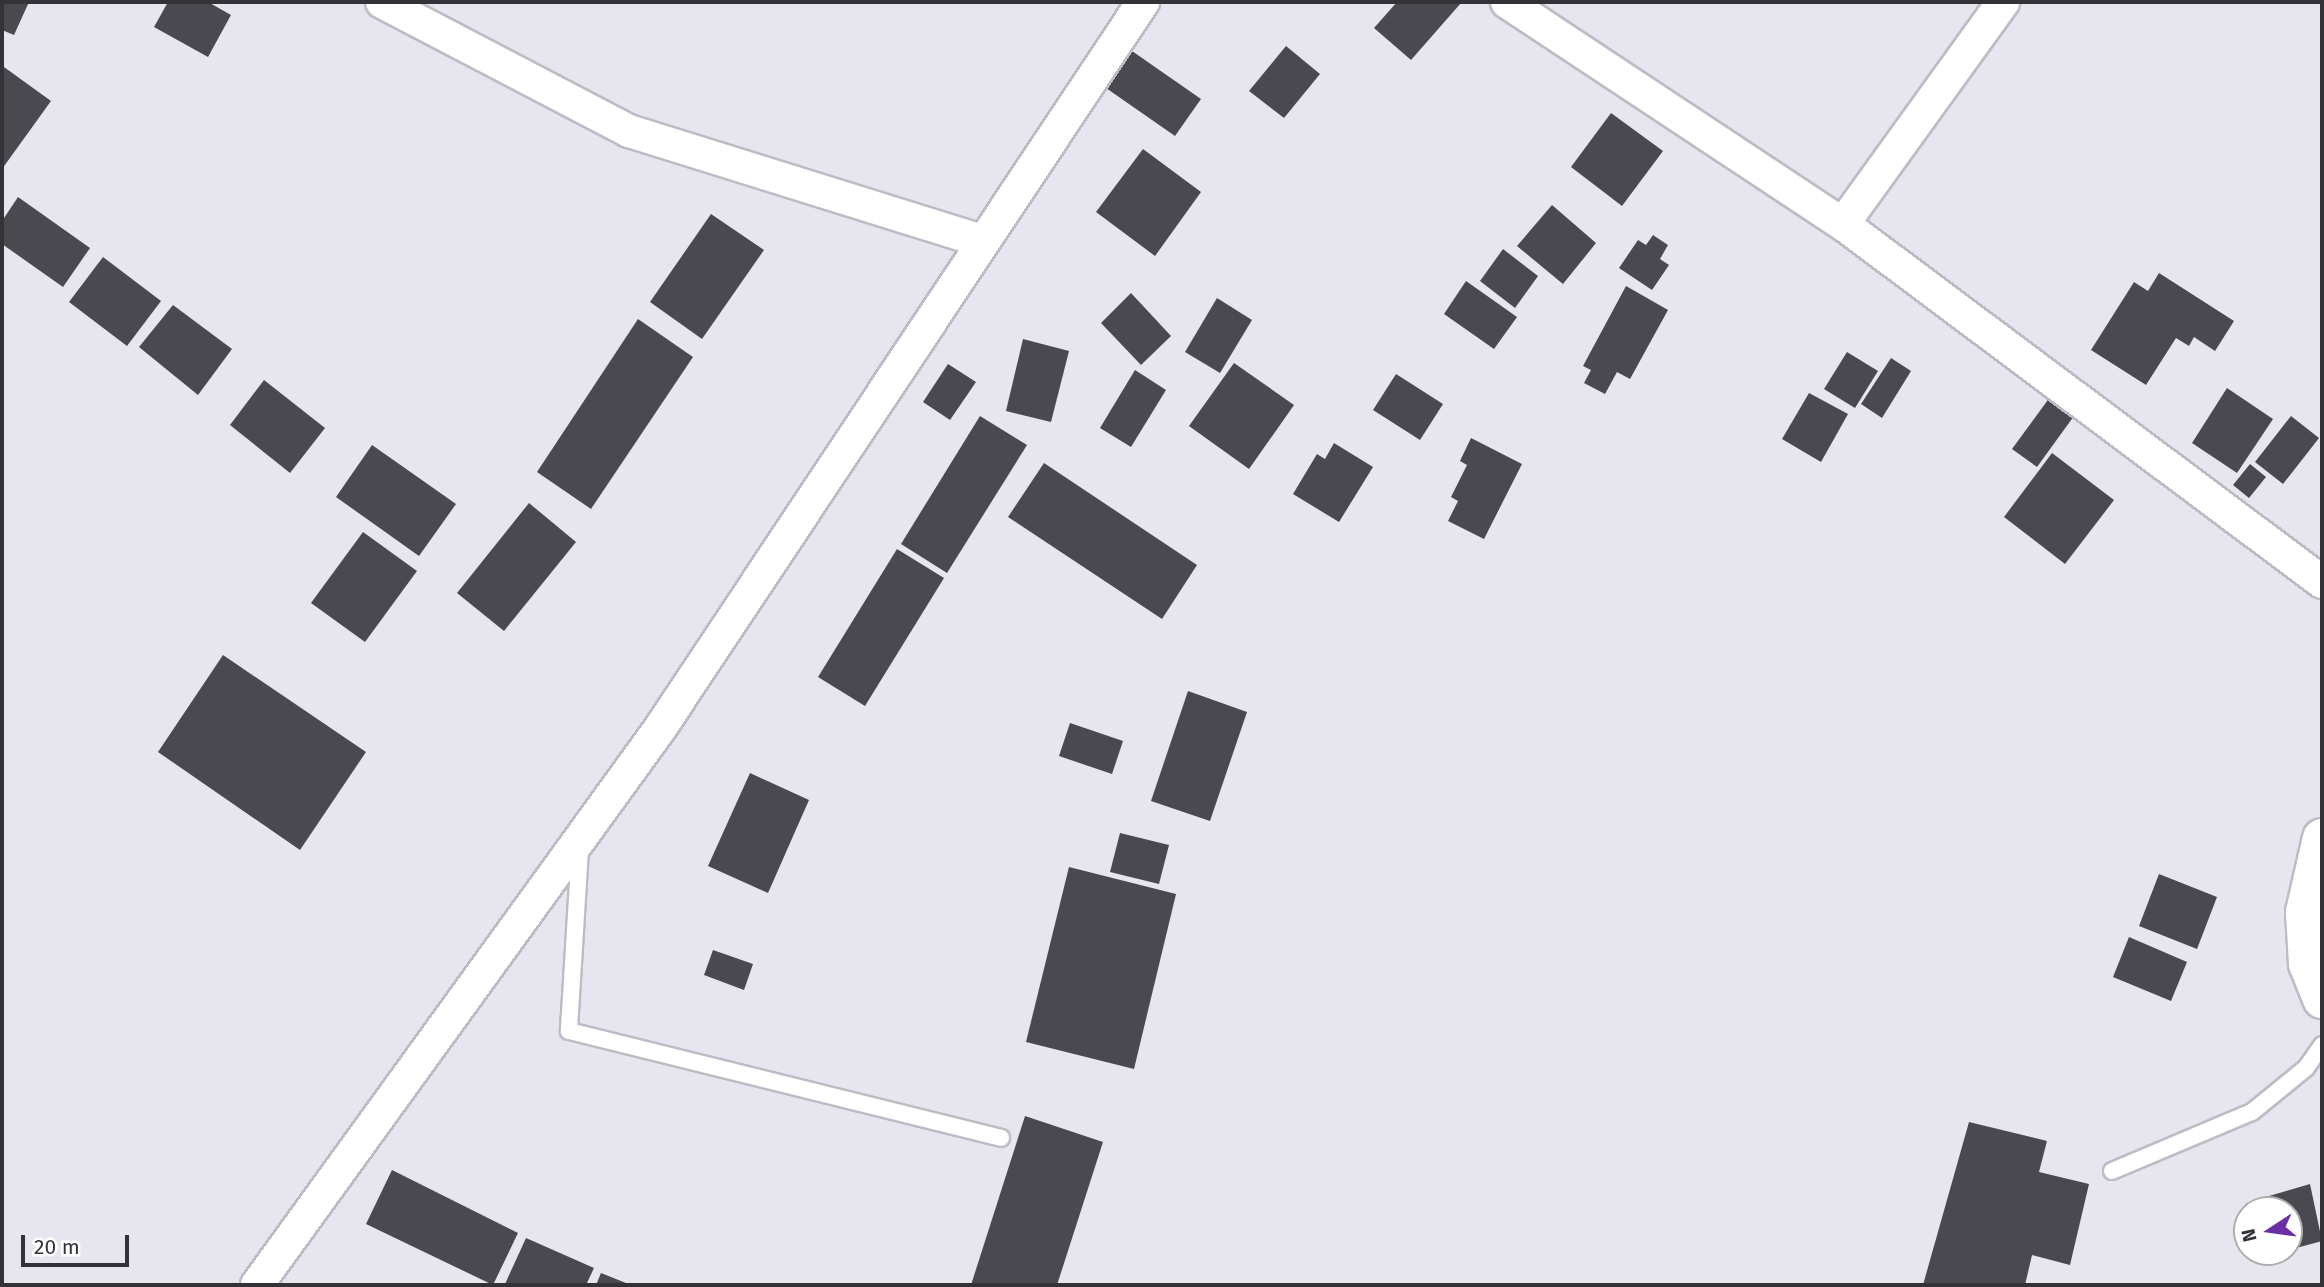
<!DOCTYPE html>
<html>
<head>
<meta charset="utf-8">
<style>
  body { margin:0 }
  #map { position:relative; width:2324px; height:1287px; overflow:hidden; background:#e7e6ef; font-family:"Fira Sans",sans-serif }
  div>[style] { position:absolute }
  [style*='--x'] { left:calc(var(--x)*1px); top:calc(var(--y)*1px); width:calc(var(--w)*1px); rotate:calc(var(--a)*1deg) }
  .building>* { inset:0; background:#4a4950 }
  .roads { filter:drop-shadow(2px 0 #bdbcc5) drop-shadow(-2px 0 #bdbcc5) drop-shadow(0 2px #bdbcc5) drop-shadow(0 -2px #bdbcc5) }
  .service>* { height:16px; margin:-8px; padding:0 8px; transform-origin:8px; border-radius:8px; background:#fff }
  .minor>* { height:32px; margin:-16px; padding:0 16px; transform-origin:16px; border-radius:16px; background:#fff }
  .tertiary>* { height:38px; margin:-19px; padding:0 19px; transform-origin:19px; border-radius:19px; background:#fff }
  span { translate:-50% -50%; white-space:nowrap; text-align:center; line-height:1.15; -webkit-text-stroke:7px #fff; paint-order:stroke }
  .frame { position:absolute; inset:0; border:4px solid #333236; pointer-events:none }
  .north { position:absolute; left:2233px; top:1196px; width:70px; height:70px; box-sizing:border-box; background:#fff; border:2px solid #adadaf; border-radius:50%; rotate:257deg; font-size:19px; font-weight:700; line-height:28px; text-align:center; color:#333236 }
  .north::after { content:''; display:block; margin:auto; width:24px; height:32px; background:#6b2fa5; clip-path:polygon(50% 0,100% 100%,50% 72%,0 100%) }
  .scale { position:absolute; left:21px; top:1235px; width:108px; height:32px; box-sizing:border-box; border:4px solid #333236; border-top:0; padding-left:9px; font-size:21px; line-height:24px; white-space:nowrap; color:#333236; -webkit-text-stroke:5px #fff; paint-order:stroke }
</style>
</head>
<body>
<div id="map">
  <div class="building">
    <i style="clip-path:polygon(2px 2px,29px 2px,14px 35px,2px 30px)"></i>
    <i style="clip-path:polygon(168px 2px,208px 2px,231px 15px,208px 57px,154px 27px)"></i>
    <i style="clip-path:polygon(1397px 2px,1459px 2px,1461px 3px,1411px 60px,1374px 28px)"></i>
    <i style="clip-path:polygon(1286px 46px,1320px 74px,1284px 118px,1249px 91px)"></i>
    <i style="clip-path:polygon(1132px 51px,1201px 99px,1175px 136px,1106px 88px)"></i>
    <i style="clip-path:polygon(4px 67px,51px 101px,2px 169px,2px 71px)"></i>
    <i style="clip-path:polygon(1611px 113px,1663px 151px,1622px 206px,1571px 167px)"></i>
    <i style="clip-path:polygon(1143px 149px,1201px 192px,1155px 256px,1096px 212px)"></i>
    <i style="clip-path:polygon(18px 197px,90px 248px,63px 287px,2px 244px,2px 221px)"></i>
    <i style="clip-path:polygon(1552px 205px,1596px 243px,1563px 284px,1517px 246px)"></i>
    <i style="clip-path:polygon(711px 214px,764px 250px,702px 339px,650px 302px)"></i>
    <i style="clip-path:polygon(1653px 235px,1668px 245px,1660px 259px,1669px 265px,1652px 290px,1619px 268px,1638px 240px,1646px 245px)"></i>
    <i style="clip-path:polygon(1503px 249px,1538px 276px,1515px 308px,1480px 281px)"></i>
    <i style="clip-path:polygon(103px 257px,161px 301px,127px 346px,69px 302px)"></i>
    <i style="clip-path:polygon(2159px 273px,2234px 321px,2215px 351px,2194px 337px,2189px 346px,2176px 338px,2146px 385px,2091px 350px,2134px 282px,2148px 291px)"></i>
    <i style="clip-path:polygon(1466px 281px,1517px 317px,1494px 349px,1444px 314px)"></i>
    <i style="clip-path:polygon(1626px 286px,1668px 310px,1630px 379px,1617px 372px,1605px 394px,1584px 383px,1591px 370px,1583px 366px)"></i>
    <i style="clip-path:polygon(1131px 293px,1171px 336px,1141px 365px,1101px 323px)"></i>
    <i style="clip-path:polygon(1217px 298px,1252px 320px,1220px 373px,1185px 352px)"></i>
    <i style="clip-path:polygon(173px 305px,232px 349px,198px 395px,139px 347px)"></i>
    <i style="clip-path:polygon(638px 319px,693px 357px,591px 509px,537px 472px)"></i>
    <i style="clip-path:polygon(1023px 339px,1069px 351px,1051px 422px,1006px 411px)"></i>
    <i style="clip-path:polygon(1847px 352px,1878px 371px,1855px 408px,1824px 389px)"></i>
    <i style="clip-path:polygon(1891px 358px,1911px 371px,1882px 418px,1861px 404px)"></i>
    <i style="clip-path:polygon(1234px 363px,1294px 405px,1249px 469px,1189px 426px)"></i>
    <i style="clip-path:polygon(948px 364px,976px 382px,950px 420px,923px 402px)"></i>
    <i style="clip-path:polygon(1135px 370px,1166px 390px,1131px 447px,1100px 428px)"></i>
    <i style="clip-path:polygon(1396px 374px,1443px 404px,1420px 440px,1373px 410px)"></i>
    <i style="clip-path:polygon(264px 380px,325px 428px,290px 473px,230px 425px)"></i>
    <i style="clip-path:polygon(2227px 388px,2273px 419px,2237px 473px,2192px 443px)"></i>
    <i style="clip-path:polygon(1809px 393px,1848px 414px,1821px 462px,1782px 439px)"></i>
    <i style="clip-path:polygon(2050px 397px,2074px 416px,2037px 467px,2012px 449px)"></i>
    <i style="clip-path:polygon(980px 416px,1027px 445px,947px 573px,901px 544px)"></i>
    <i style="clip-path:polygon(2291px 416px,2319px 438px,2283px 484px,2255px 462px)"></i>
    <i style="clip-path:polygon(1471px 438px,1522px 464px,1484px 539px,1448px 521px,1458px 501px,1451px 497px,1467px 465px,1460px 461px)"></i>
    <i style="clip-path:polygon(1334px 443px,1373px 467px,1339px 522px,1293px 494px,1317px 454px,1325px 459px)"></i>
    <i style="clip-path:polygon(372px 445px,456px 504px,419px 556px,336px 497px)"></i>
    <i style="clip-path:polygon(2052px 453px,2114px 500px,2065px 564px,2004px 517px)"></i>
    <i style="clip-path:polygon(1044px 463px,1197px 565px,1162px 619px,1008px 517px)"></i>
    <i style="clip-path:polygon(2250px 464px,2266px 477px,2249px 498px,2233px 485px)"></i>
    <i style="clip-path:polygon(529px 503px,576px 542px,504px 631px,457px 593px)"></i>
    <i style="clip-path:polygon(363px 532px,417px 571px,365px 642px,311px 603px)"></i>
    <i style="clip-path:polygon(897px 549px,944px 578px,865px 706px,818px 677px)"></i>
    <i style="clip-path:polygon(223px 655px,366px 752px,300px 850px,158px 752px)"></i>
    <i style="clip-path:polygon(1188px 691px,1247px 712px,1210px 821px,1151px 801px)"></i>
    <i style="clip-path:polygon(1070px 723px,1123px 741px,1112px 774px,1059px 756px)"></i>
    <i style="clip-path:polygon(750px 773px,809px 800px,768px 893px,708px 866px)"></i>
    <i style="clip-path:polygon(1120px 833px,1169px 845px,1159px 884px,1110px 872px)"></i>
    <i style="clip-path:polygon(1069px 867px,1176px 894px,1134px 1069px,1026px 1042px)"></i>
    <i style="clip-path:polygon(2159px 874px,2217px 897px,2197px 949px,2139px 926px)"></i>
    <i style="clip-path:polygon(2129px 937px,2187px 962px,2171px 1001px,2113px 977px)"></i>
    <i style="clip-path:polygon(713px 950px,753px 964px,744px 990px,704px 975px)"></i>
    <i style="clip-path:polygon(1025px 1116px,1103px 1142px,1057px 1285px,971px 1285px)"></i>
    <i style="clip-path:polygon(1969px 1122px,2047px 1141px,2039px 1172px,2089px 1184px,2070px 1265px,2032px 1255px,2025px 1285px,1923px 1285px)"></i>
    <i style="clip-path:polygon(392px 1170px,518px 1233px,493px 1285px,366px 1224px)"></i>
    <i style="clip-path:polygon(2310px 1184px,2322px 1241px,2289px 1250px,2289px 1210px,2266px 1210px,2262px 1198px)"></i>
    <i style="clip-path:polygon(526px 1238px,594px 1268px,586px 1285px,505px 1284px)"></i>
    <i style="clip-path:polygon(601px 1273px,631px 1285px,596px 1285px)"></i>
  </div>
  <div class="roads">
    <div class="service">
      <i style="--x:580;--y:849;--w:182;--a:93.5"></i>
      <i style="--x:569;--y:1031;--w:445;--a:13.9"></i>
      <i style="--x:2112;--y:1171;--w:152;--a:-22.9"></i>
      <i style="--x:2252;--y:1112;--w:70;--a:-39.2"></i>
      <i style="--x:2306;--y:1068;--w:28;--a:-55"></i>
    </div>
    <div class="minor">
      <i style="--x:382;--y:2;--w:279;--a:27.6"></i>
      <i style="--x:629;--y:131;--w:368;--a:17.3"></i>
      <i style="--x:1507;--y:2;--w:403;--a:33.5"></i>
      <i style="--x:1843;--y:224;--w:598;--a:36.77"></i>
      <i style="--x:1843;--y:224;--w:274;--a:-54.2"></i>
      <i style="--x:257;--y:1285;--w:689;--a:-54.09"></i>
      <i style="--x:661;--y:727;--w:871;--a:-56.38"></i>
    </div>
    <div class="tertiary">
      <i style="--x:2322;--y:838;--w:76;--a:102.9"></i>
      <i style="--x:2305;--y:912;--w:52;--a:86.7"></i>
      <i style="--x:2308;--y:964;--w:38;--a:68"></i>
    </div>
  </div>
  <div class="frame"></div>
  <div class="north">N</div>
  <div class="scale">20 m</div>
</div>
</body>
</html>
